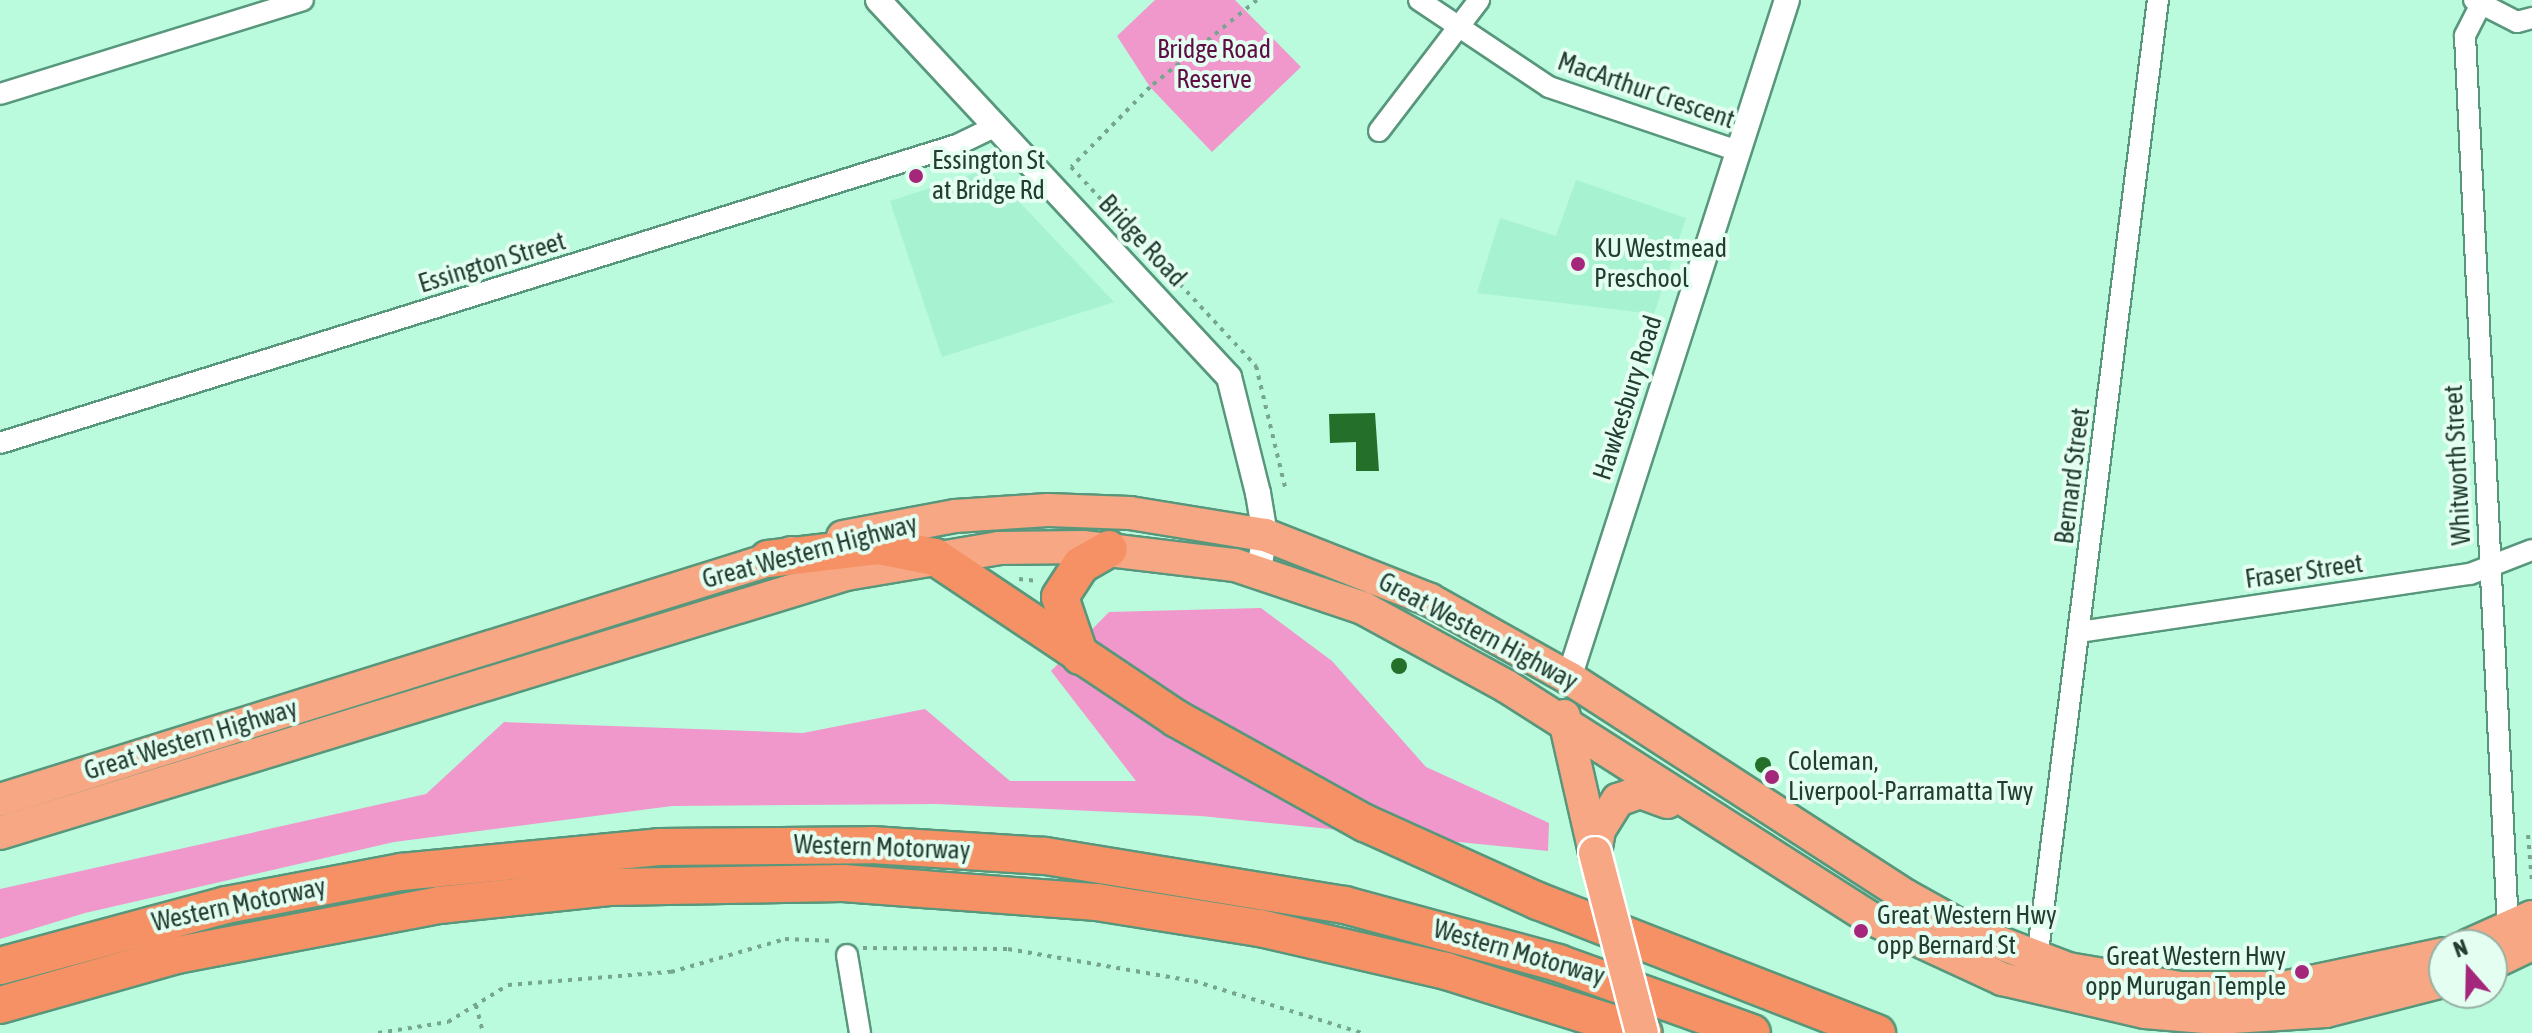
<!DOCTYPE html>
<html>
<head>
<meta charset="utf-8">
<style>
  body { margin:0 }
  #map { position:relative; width:2532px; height:1033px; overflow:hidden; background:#b9fbdc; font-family:"Asap Condensed",sans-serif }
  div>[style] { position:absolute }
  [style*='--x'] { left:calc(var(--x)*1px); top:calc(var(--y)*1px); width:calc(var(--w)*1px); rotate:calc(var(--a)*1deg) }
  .built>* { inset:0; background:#a7f2d0 }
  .green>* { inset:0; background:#f097cb }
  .building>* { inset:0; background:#24702b }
  .round { border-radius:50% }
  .path>* { height:4px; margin-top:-2px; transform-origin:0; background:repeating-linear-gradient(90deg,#76a690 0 4px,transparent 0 10px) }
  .roads { filter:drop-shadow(2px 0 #58977c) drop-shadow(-2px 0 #58977c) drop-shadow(0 2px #58977c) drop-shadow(0 -2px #58977c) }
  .minor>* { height:20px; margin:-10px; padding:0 10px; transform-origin:10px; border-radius:10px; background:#fff }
  .tertiary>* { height:24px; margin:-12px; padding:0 12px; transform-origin:12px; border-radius:12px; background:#fff }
  .trunk>* { height:32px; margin:-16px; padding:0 16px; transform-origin:16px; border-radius:16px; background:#f7a783 }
  .motorway>* { height:36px; margin:-18px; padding:0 18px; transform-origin:18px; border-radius:18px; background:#f59164 }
  .bridges { filter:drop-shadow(2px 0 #fff) drop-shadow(-2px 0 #fff) drop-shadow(0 2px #fff) drop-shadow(0 -2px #fff) }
  .trunk-bridge>* { height:32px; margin:-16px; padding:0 16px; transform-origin:16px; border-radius:16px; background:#f7a783 }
  .dots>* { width:22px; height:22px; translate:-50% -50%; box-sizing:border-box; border:4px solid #e4fef1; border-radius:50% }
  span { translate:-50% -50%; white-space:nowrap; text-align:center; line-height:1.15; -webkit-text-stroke:8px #e4fef1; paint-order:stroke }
  .park-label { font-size:26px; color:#5f0e45 }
  .street-label { font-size:26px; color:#233d32 }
  .poi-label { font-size:26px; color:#233d32 }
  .left { translate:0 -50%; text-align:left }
  .right { translate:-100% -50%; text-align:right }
  .north { position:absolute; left:2428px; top:929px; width:80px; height:80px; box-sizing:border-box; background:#e4fef1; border:2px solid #97b1a5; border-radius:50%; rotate:340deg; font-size:22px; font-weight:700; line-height:32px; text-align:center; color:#233d32 }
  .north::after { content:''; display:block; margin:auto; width:28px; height:36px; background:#a4277b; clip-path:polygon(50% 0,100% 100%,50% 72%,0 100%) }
</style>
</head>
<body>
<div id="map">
  <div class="built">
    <i style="clip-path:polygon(988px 169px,1114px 302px,942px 357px,890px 201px)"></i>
    <i style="clip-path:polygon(1576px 180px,1686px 218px,1654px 314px,1477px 293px,1500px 218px,1556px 236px)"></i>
  </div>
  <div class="green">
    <i style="clip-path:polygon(1155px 0,1235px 0,1301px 67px,1212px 152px,1150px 87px,1117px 36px)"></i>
    <i style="clip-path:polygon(1261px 608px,1332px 661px,1426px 767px,1549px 823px,1548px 851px,1201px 816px,937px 804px,672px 806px,394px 842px,85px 913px,0 939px,0 889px,426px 794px,504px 722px,803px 733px,925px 709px,1010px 781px,1136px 781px,1051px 671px,1109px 612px)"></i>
  </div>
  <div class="building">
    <i style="clip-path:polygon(1375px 413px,1379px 471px,1356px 471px,1356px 442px,1330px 443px,1329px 414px)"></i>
    <i class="round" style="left:1391px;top:658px;width:16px;height:16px"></i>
    <i class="round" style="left:1755px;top:757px;width:16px;height:16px"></i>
  </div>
  <div class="path">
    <i style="--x:1257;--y:0;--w:138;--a:140.9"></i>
    <i style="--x:1150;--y:87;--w:112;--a:134.6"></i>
    <i style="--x:1071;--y:167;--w:272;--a:47.1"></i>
    <i style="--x:1256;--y:366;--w:129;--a:76.5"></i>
    <i style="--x:1019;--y:579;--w:19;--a:6"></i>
    <i style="--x:2528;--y:835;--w:47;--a:85.1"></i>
    <i style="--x:863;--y:948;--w:145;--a:0.4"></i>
    <i style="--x:1008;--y:949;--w:189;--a:9.8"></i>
    <i style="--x:1194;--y:981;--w:176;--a:17.2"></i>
    <i style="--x:476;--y:1005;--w:29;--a:76"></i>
    <i style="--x:378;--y:1033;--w:71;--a:-8.9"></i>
    <i style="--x:448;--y:1022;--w:70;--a:-31.7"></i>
    <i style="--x:508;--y:985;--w:164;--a:-4.6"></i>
    <i style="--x:671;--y:972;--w:119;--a:-16.1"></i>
    <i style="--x:785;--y:939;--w:50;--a:2.3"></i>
  </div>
  <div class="roads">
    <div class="minor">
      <i style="--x:1419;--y:0;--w:156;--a:33.8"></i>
      <i style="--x:1549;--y:87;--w:200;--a:18.7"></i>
      <i style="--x:2474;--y:0;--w:48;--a:27.1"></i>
      <i style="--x:2517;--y:22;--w:16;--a:-15"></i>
      <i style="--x:2481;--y:4;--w:36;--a:117"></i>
      <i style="--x:2465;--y:36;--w:893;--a:87.24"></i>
      <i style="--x:0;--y:94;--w:317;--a:-17.2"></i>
      <i style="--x:1379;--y:131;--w:165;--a:-52.6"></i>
      <i style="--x:0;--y:443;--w:1002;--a:-17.3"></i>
      <i style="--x:957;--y:145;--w:43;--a:-26"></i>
      <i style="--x:2080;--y:632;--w:394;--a:-8.5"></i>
      <i style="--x:2470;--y:574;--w:66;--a:-21.2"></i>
      <i style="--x:847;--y:955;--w:79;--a:80.5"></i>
      <i style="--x:2037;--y:959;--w:967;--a:-82.81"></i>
    </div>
    <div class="tertiary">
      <i style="--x:878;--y:0;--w:515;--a:47.05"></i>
      <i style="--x:1229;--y:377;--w:120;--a:76"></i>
      <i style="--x:1258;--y:493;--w:43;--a:80.5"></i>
      <i style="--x:1265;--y:535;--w:36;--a:100"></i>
      <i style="--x:1569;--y:678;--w:712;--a:-72.18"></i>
    </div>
    <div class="trunk">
      <i style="--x:843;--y:537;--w:114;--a:-10.6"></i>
      <i style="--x:955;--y:516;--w:93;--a:-3.7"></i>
      <i style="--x:1048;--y:510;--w:82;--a:2.1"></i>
      <i style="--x:1130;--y:513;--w:137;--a:9.3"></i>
      <i style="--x:1265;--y:535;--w:177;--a:21.5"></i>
      <i style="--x:1430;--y:600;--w:159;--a:29.3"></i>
      <i style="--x:1569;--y:678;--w:401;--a:32.9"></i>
      <i style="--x:1906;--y:896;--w:72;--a:29.1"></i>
      <i style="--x:1969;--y:931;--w:106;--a:21"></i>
      <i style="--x:2068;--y:969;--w:114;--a:9.6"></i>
      <i style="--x:2180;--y:988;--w:103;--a:0"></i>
      <i style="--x:2283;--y:988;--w:165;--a:-11.9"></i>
      <i style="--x:1564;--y:716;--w:140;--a:77.2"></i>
      <i style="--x:0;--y:800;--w:829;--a:-17.34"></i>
      <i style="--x:0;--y:833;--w:885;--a:-17.02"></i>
      <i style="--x:846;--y:574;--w:155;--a:-9.6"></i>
      <i style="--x:999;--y:548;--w:84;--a:-0.7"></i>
      <i style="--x:1083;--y:547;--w:153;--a:6.8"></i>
      <i style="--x:1235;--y:565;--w:135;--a:18.6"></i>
      <i style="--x:1363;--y:608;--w:163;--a:28.6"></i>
      <i style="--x:1506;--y:686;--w:429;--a:32.5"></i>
      <i style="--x:1868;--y:917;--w:148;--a:24.8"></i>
      <i style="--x:2002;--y:979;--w:147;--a:13"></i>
      <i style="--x:2145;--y:1012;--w:72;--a:4.8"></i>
      <i style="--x:2217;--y:1018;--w:109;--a:-3.7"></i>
      <i style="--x:2326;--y:1011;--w:122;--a:-14.3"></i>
      <i style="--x:1595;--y:853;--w:23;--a:-80"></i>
      <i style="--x:1599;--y:830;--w:36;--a:-58"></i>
      <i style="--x:1618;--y:800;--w:23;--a:-20"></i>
      <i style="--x:1640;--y:792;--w:29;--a:20"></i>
      <i style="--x:2469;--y:945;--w:69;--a:-24"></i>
      <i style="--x:2492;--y:963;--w:44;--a:-25.4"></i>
    </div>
    <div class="motorway">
      <i style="--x:768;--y:559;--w:112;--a:-6.7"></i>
      <i style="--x:879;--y:546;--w:57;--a:11.1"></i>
      <i style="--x:935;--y:557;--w:291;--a:33.8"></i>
      <i style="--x:1177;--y:719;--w:215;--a:29"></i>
      <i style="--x:1365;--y:823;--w:190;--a:24.3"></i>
      <i style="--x:1538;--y:901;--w:364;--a:21.3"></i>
      <i style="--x:1080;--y:656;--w:62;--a:-108.7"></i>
      <i style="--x:1060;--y:597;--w:38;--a:-57"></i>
      <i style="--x:1081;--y:565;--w:32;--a:-30"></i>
      <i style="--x:0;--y:966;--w:234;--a:-15.1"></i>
      <i style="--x:226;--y:905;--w:178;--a:-10.7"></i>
      <i style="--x:401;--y:872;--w:259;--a:-5.5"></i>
      <i style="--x:659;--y:847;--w:212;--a:-0.5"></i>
      <i style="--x:871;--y:845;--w:174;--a:3.6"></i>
      <i style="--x:1045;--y:856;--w:304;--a:9.3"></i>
      <i style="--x:1345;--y:905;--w:221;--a:15.2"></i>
      <i style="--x:1558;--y:963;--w:206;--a:19.8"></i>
      <i style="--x:0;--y:1005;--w:184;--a:-15.8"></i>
      <i style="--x:177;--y:955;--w:267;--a:-10.8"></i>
      <i style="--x:439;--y:905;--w:171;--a:-6"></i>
      <i style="--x:609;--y:887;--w:234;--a:-1"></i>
      <i style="--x:843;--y:883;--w:255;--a:4.3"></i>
      <i style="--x:1097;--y:902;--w:165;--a:9.1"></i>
      <i style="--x:1260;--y:928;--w:191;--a:13"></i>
      <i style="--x:1446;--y:971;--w:207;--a:17.4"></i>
    </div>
  </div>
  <div class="bridges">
    <div class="trunk-bridge">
      <i style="--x:1595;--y:853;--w:186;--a:75.4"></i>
    </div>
  </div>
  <div class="dots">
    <i style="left:916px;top:176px;background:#a4277b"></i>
    <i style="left:1578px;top:264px;background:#a4277b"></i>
    <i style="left:1772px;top:777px;background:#a4277b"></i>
    <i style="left:1861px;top:931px;background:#a4277b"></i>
    <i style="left:2302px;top:972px;background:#a4277b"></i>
  </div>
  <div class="park-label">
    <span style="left:1214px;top:65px">Bridge Road<br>Reserve</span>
  </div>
  <div class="street-label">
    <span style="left:1646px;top:91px;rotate:19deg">MacArthur Crescent</span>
    <span style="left:1142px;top:241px;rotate:47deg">Bridge Road</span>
    <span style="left:492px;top:263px;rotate:-17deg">Essington Street</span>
    <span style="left:1628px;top:398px;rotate:-72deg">Hawkesbury Road</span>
    <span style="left:2458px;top:465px;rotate:-93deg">Whitworth Street</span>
    <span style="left:2073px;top:476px;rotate:-83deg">Bernard Street</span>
    <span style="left:810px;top:552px;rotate:-15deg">Great Western Highway</span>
    <span style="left:2304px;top:572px;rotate:-8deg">Fraser Street</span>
    <span style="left:1478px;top:632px;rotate:28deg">Great Western Highway</span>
    <span style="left:191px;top:740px;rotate:-17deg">Great Western Highway</span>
    <span style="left:882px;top:848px;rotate:2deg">Western Motorway</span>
    <span style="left:239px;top:905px;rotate:-12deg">Western Motorway</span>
    <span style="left:1519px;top:953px;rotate:16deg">Western Motorway</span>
  </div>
  <div class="poi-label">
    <span class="left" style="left:932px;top:176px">Essington St<br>at Bridge Rd</span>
    <span class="left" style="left:1594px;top:264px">KU Westmead<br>Preschool</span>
    <span class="left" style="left:1788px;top:777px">Coleman,<br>Liverpool-Parramatta Twy</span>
    <span class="left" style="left:1877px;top:931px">Great Western Hwy<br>opp Bernard St</span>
    <span class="right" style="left:2286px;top:972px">Great Western Hwy<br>opp Murugan Temple</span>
  </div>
  <div class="north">N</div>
</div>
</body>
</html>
